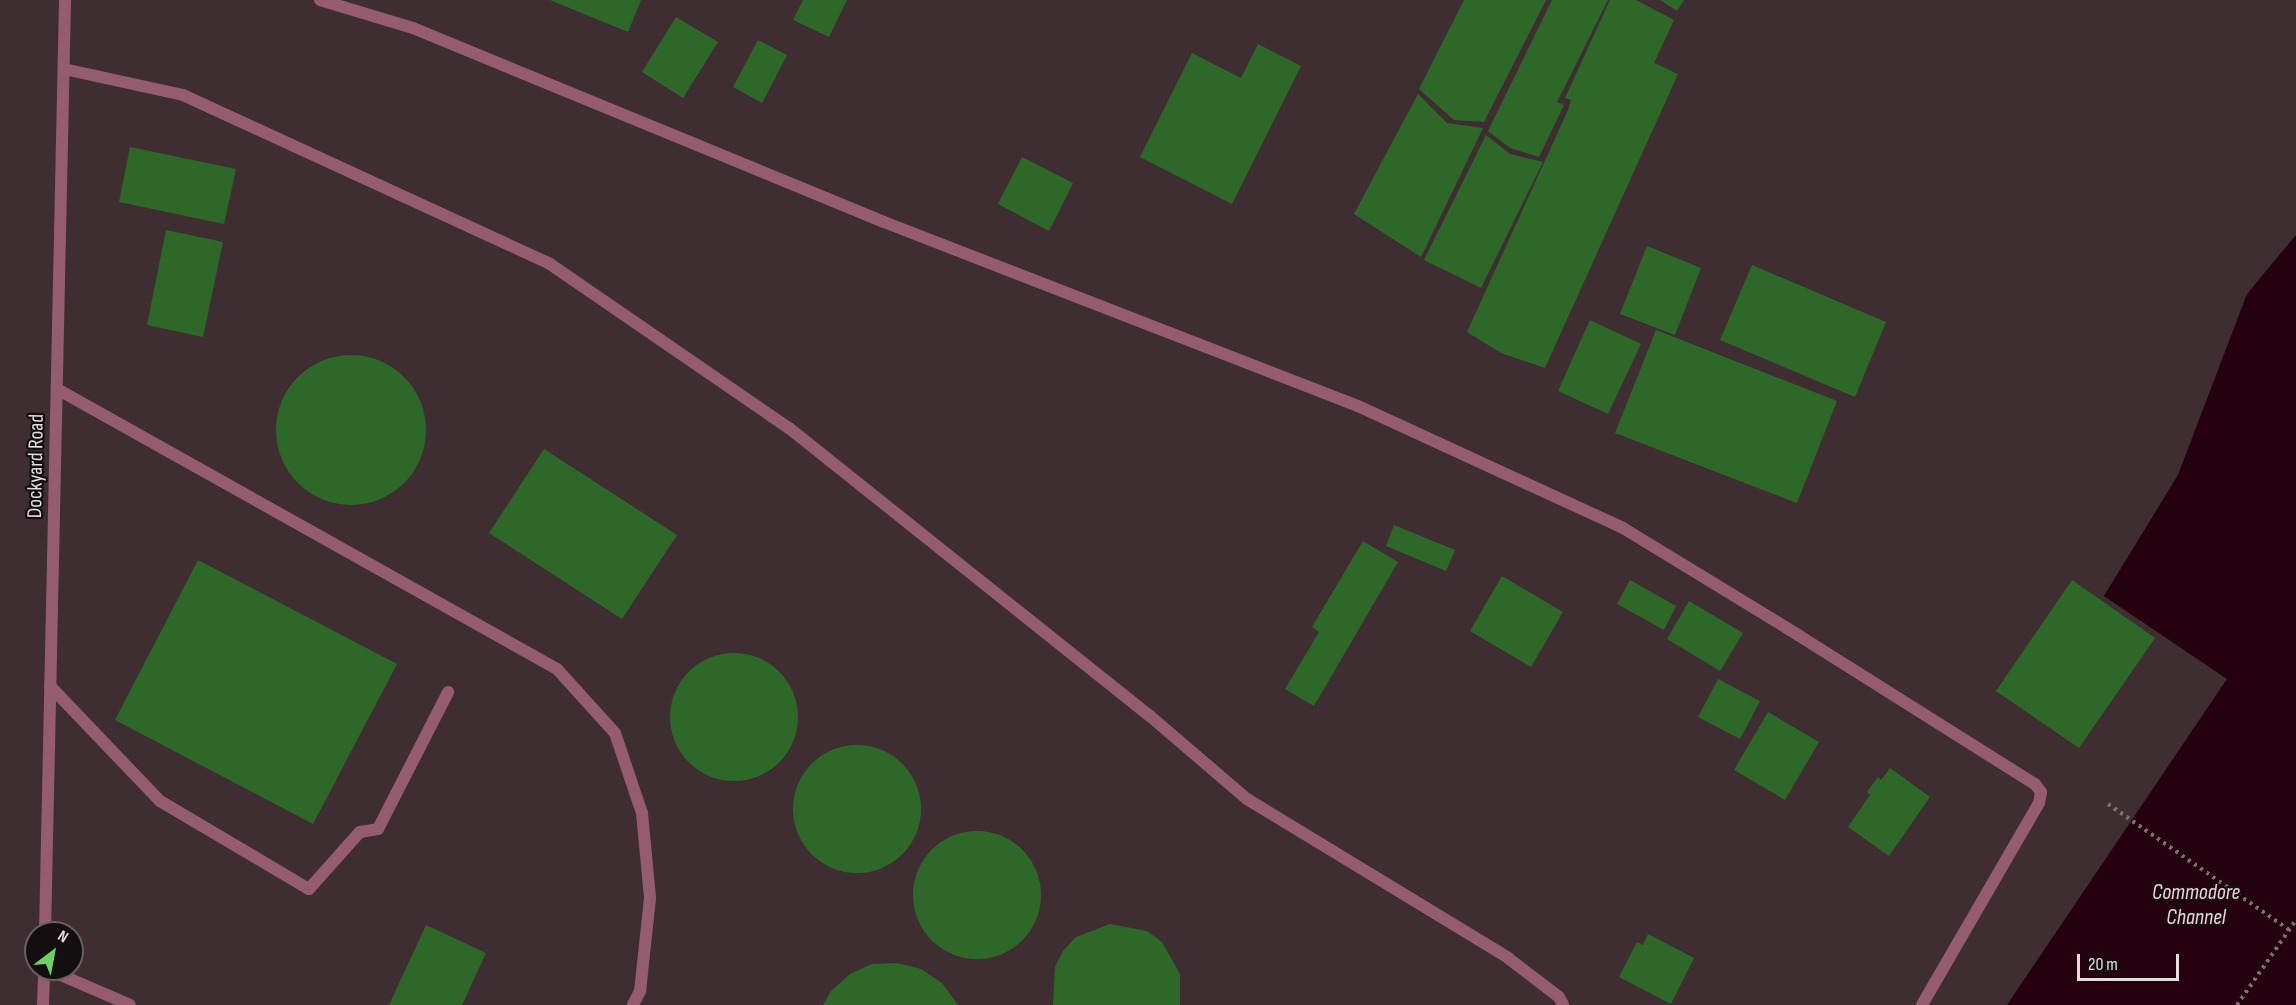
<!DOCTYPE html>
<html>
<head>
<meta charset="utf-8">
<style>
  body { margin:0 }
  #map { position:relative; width:2296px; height:1005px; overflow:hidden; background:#2e2327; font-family:"Sofia Sans Condensed",sans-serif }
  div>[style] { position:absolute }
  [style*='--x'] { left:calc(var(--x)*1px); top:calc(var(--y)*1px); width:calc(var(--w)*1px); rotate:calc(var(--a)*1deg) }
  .built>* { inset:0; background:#3e2e32 }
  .water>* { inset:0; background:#250110 }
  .building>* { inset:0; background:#2e6829 }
  .round { border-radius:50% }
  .path>* { height:4px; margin-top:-2px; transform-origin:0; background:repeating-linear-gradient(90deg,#7a7073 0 3px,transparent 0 7.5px) }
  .lane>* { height:12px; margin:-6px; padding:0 6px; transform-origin:6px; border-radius:6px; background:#955c70 }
  .street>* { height:12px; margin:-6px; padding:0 6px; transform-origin:6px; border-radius:6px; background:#955c70 }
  span { translate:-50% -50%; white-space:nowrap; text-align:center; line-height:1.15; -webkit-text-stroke:4.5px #130e10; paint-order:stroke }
  .street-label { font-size:21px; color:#e4dcde }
  .water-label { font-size:22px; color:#fcccdb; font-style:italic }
  .north { position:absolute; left:24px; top:921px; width:60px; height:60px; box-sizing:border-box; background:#130e10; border:2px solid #676062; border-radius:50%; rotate:32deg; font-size:16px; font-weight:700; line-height:24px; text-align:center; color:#e4dcde }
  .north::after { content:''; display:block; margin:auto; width:21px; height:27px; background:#6cd362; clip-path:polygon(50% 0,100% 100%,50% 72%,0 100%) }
  .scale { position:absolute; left:2077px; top:954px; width:102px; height:27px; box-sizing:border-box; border:3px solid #e4dcde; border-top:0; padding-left:8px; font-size:18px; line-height:21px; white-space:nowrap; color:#e4dcde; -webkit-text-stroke:4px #130e10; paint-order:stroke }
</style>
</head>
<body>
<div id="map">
  <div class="built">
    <i style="clip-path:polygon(evenodd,0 0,2296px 0,2296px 235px,2247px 294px,2178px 475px,2104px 596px,2227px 679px,2007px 1005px,0 1005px,0 0,36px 933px,72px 933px,72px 969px,36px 969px,36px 933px)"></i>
  </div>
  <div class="water">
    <i style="clip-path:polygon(2296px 235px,2296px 1005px,2007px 1005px,2227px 679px,2104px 596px,2178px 475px,2247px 294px)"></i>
  </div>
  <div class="building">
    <i style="clip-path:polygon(550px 0,641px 0,628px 32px)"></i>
    <i style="clip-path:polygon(803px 0,847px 0,829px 37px,793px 20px)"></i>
    <i style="clip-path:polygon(1464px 0,1546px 0,1484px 122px,1454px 120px,1419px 89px)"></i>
    <i style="clip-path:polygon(1552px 0,1608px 0,1557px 102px,1564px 105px,1539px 157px,1510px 148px,1488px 131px)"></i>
    <i style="clip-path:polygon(1610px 0,1636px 0,1674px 20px,1654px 63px,1678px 74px,1545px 368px,1501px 353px,1467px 332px,1568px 110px,1571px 100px,1565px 98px)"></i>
    <i style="clip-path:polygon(1660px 0,1684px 0,1677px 11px)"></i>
    <i style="clip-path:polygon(676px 17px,718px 42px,683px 98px,642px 72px)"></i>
    <i style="clip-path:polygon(758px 40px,787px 55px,762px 103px,733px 87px)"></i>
    <i style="clip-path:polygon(1258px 44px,1301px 66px,1232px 204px,1140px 157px,1192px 53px,1241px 78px)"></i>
    <i style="clip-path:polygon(1418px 94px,1447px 123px,1483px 128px,1421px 257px,1354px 214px)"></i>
    <i style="clip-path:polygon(1486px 135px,1510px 154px,1543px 162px,1481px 288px,1424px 260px)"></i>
    <i style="clip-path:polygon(130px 147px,236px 169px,224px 224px,119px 202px)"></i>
    <i style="clip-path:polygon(1022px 157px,1073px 183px,1049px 231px,998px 204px)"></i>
    <i style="clip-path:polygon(166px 230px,223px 242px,203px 337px,147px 325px)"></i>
    <i style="clip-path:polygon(1647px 246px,1701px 268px,1675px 335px,1620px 314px)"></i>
    <i style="clip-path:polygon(1752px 265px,1886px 322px,1855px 397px,1720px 340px)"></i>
    <i style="clip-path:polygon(1590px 320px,1641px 344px,1608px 414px,1558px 391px)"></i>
    <i style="clip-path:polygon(1656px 330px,1837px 401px,1797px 503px,1615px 433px)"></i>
    <i class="round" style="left:276px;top:355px;width:150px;height:150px"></i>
    <i style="clip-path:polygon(544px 449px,677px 535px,622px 619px,489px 533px)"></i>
    <i style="clip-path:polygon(1394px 525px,1455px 550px,1446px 571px,1386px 546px)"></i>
    <i style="clip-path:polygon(1363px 541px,1398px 562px,1314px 706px,1285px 689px,1319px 632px,1312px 627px)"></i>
    <i style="clip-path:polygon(198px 560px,397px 664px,313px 824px,115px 720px)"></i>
    <i style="clip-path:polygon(1502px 576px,1563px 612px,1531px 667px,1470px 631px)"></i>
    <i style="clip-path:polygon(1630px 580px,1676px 606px,1664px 630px,1617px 604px)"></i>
    <i style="clip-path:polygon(2072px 580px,2155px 638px,2079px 748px,1996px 691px)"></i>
    <i style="clip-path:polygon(1689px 601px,1743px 633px,1720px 671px,1667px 639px)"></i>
    <i class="round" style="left:670px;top:653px;width:128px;height:128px"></i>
    <i style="clip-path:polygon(1718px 679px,1760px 701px,1740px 739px,1698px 717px)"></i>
    <i style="clip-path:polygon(1768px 712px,1819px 742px,1785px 800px,1734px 770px)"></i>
    <i class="round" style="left:793px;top:745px;width:128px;height:128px"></i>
    <i style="clip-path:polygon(1890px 768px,1930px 797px,1889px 856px,1848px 827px,1870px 795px,1867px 792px,1878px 777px,1881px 780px)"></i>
    <i class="round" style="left:913px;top:831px;width:128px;height:128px"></i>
    <i style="clip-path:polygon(1110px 924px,1147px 931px,1162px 942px,1180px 974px,1180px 1005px,1053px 1005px,1055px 967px,1063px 951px,1076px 937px)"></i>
    <i style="clip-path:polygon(426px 925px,486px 953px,462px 1005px,389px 1005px)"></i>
    <i style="clip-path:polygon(1648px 934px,1694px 958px,1671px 1004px,1619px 977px,1637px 942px,1643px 945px)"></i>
    <i style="clip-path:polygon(897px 963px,921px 969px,942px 983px,958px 1005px,823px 1005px,831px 991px,850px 974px,872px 964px)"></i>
  </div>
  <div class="path">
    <i style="--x:2108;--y:804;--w:221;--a:34.8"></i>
    <i style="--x:2237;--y:1005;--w:103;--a:-55.2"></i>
  </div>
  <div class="lane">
    <i style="--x:320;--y:0;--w:97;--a:16.8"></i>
    <i style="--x:413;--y:28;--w:509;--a:22.39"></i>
    <i style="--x:884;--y:222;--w:508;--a:21.22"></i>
    <i style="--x:1358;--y:406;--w:292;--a:24.7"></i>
    <i style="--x:1623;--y:528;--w:205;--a:31.4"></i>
    <i style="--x:1798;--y:635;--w:280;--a:32.2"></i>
    <i style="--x:2035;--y:784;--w:10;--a:53"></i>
    <i style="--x:2041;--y:792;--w:11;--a:100"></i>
    <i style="--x:2039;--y:803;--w:233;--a:120.1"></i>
    <i style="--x:64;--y:69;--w:122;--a:12.3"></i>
    <i style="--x:183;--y:95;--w:404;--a:24.7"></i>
    <i style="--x:550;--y:264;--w:290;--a:34.5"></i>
    <i style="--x:789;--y:428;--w:462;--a:38.6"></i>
    <i style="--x:1150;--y:716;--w:128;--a:40.6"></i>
    <i style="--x:1247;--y:799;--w:306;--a:31.3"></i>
    <i style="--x:1508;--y:958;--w:64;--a:37.4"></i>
    <i style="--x:1559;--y:997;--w:9;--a:63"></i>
    <i style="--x:57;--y:389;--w:573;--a:29.25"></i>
    <i style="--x:557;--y:669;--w:86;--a:47.8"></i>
    <i style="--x:615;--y:733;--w:84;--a:71.4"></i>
    <i style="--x:642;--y:813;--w:85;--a:84.6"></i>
    <i style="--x:650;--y:898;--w:94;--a:96.1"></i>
    <i style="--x:640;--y:991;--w:16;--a:117"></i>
    <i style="--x:50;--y:686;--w:159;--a:46.3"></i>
    <i style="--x:160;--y:801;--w:173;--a:30.6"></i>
    <i style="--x:309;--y:889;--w:76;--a:-48.2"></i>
    <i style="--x:360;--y:832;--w:18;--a:-9"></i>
    <i style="--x:378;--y:829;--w:154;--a:-62.9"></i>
    <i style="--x:47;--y:969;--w:90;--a:23.4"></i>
  </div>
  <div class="street">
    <i style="--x:45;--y:933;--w:933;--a:-88.77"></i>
    <i style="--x:43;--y:1005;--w:36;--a:-88"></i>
  </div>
  <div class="street-label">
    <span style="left:36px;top:466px;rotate:-89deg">Dockyard Road</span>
  </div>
  <div class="water-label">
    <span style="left:2196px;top:905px">Commodore<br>Channel</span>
  </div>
  <div class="north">N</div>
  <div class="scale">20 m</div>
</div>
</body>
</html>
